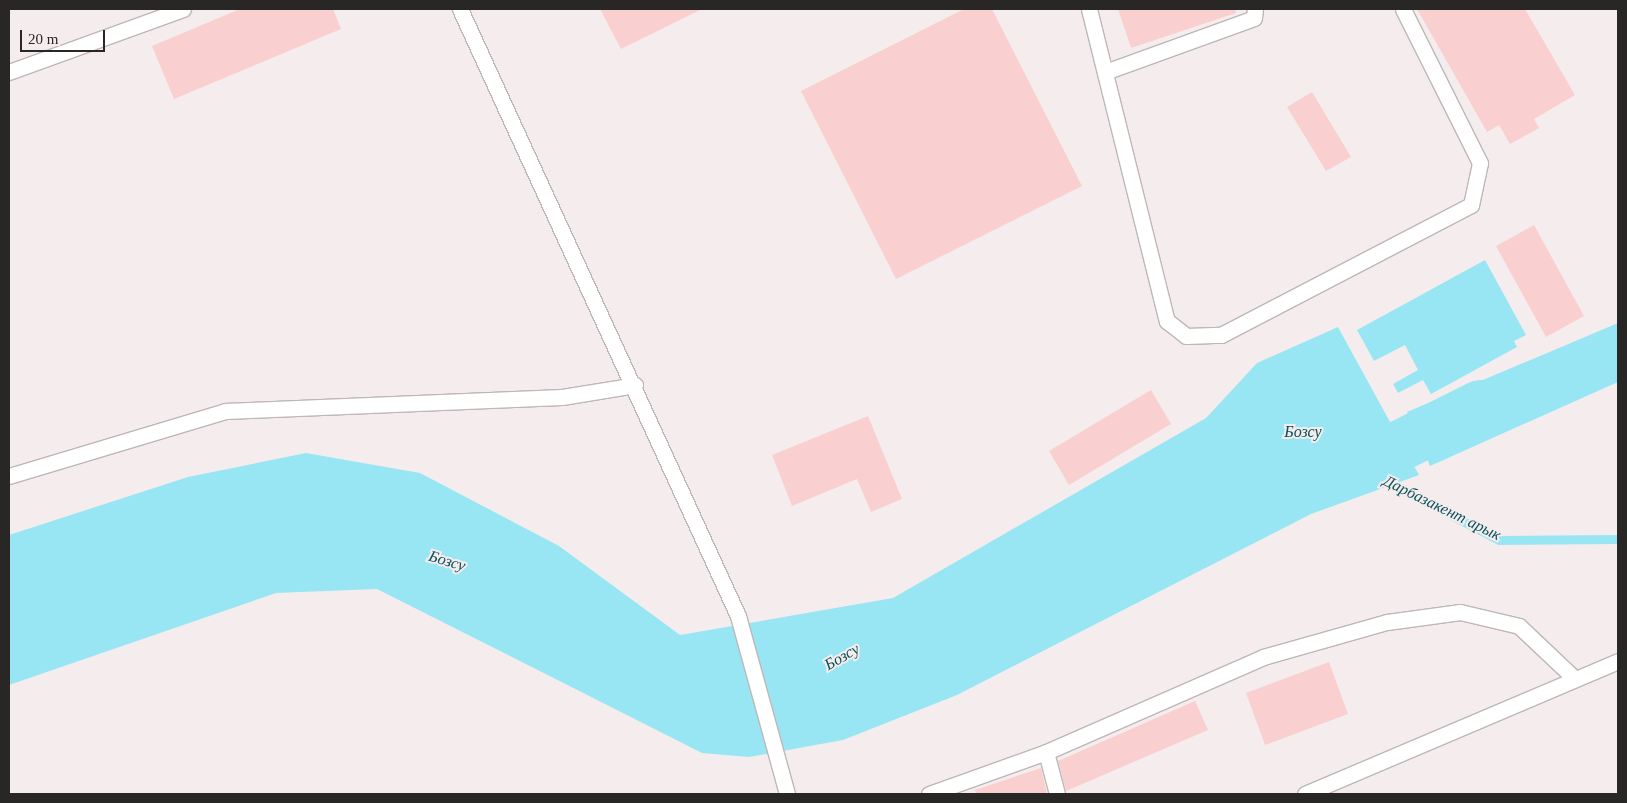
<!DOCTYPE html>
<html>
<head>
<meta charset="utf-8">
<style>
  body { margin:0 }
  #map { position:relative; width:1627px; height:803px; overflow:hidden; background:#f5eded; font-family:Georgia,serif }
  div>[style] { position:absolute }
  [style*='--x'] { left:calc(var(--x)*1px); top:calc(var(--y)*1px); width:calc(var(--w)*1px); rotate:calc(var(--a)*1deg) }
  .water>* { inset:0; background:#98e6f4 }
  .stream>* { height:9px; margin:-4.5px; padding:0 4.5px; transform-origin:4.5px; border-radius:4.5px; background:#98e6f4 }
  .river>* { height:51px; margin:-25.5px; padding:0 25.5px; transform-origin:25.5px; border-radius:25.5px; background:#98e6f4 }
  .building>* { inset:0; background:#f9cfd0 }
  .roads { filter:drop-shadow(1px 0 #beb7b7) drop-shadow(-1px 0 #beb7b7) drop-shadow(0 1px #beb7b7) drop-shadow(0 -1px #beb7b7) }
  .service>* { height:15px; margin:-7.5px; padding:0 7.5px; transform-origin:7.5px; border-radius:7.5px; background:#fff }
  span { translate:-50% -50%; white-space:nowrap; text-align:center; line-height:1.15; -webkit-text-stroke:4px #f5eded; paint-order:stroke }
  .water-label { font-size:16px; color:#08505a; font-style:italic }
  .frame { position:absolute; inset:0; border:10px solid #292626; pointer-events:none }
  .scale { position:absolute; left:20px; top:30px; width:85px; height:22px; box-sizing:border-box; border:2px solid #292626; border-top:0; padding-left:6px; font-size:15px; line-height:18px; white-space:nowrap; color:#292626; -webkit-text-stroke:4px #f5eded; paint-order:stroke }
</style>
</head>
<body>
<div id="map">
  <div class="water">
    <i style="clip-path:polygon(1485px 260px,1526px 335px,1514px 341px,1517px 347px,1431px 394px,1423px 380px,1398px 393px,1393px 384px,1418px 370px,1405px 345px,1374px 361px,1357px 330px)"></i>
    <i style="clip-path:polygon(1618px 323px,1618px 382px,1430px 466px,1407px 412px)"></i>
    <i style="clip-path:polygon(1338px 327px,1419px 475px,1311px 514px,957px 695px,843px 740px,749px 757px,702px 753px,377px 589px,276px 593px,9px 685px,9px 535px,188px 477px,306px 453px,420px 473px,559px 546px,680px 635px,893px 598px,1206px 418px,1257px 363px)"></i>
  </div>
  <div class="stream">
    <i style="--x:1382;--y:479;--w:132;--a:27.5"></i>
    <i style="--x:1499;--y:540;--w:119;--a:-0.5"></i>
  </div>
  <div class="river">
    <i style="--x:1336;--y:467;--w:22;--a:-3"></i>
    <i style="--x:1358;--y:466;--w:136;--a:-26.6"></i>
  </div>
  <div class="building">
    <i style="clip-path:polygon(240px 9px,333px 9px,341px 29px,174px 99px,152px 46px)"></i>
    <i style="clip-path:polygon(600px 9px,702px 9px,621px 49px)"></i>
    <i style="clip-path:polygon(964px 9px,992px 9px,1082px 186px,896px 279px,801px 91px)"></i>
    <i style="clip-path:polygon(1118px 9px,1235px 9px,1236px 13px,1131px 48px)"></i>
    <i style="clip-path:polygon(1417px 9px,1525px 9px,1575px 95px,1534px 119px,1539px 128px,1510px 144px,1499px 125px,1487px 132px)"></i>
    <i style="clip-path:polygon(1312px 92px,1351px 157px,1326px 171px,1287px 107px)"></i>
    <i style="clip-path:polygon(1534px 225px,1584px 316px,1546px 337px,1496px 246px)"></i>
    <i style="clip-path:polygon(1151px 390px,1171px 424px,1069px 485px,1049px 451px)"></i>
    <i style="clip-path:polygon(868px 416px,902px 499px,871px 512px,857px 479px,792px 506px,772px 455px)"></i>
    <i style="clip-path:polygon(1329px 662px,1348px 714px,1265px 745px,1246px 693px)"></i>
    <i style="clip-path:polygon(1195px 701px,1208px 730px,1066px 791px,1058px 761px)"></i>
    <i style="clip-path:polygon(1041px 768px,1047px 794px,976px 794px,975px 790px)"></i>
  </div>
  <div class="roads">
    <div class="service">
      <i style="--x:460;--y:9;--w:668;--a:65.39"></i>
      <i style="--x:738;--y:616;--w:185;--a:74.6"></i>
      <i style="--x:1089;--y:9;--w:322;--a:76"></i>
      <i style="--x:1167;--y:321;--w:24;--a:38"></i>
      <i style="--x:1186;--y:336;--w:35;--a:-2"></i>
      <i style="--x:1221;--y:335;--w:282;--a:-27.5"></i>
      <i style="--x:1471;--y:205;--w:43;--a:-77.9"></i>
      <i style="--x:1480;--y:163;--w:172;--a:-116.6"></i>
      <i style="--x:9;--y:72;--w:185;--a:-19.9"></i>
      <i style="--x:1105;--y:72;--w:158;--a:-19.9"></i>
      <i style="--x:1254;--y:18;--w:9;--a:-84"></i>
      <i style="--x:9;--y:476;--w:226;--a:-16.7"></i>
      <i style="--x:225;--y:411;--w:337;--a:-2.4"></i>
      <i style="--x:562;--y:397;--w:74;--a:-9.3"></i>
      <i style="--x:1046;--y:752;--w:237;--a:-23.6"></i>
      <i style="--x:1263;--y:657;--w:129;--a:-15.8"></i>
      <i style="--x:1387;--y:622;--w:74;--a:-7.8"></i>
      <i style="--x:1460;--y:612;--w:61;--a:13.3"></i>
      <i style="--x:1519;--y:626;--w:77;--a:43.4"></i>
      <i style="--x:929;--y:794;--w:124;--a:-19.7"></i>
      <i style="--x:1046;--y:752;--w:43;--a:75.3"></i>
      <i style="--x:1305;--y:794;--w:340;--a:-23"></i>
    </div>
  </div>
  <div class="water-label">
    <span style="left:1303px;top:432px">Бозсу</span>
    <span style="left:1442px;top:508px;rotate:26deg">Дарбазакент арык</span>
    <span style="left:447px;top:561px;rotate:17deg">Бозсу</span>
    <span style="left:842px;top:657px;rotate:-30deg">Бозсу</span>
  </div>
  <div class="frame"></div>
  <div class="scale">20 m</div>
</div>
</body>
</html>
